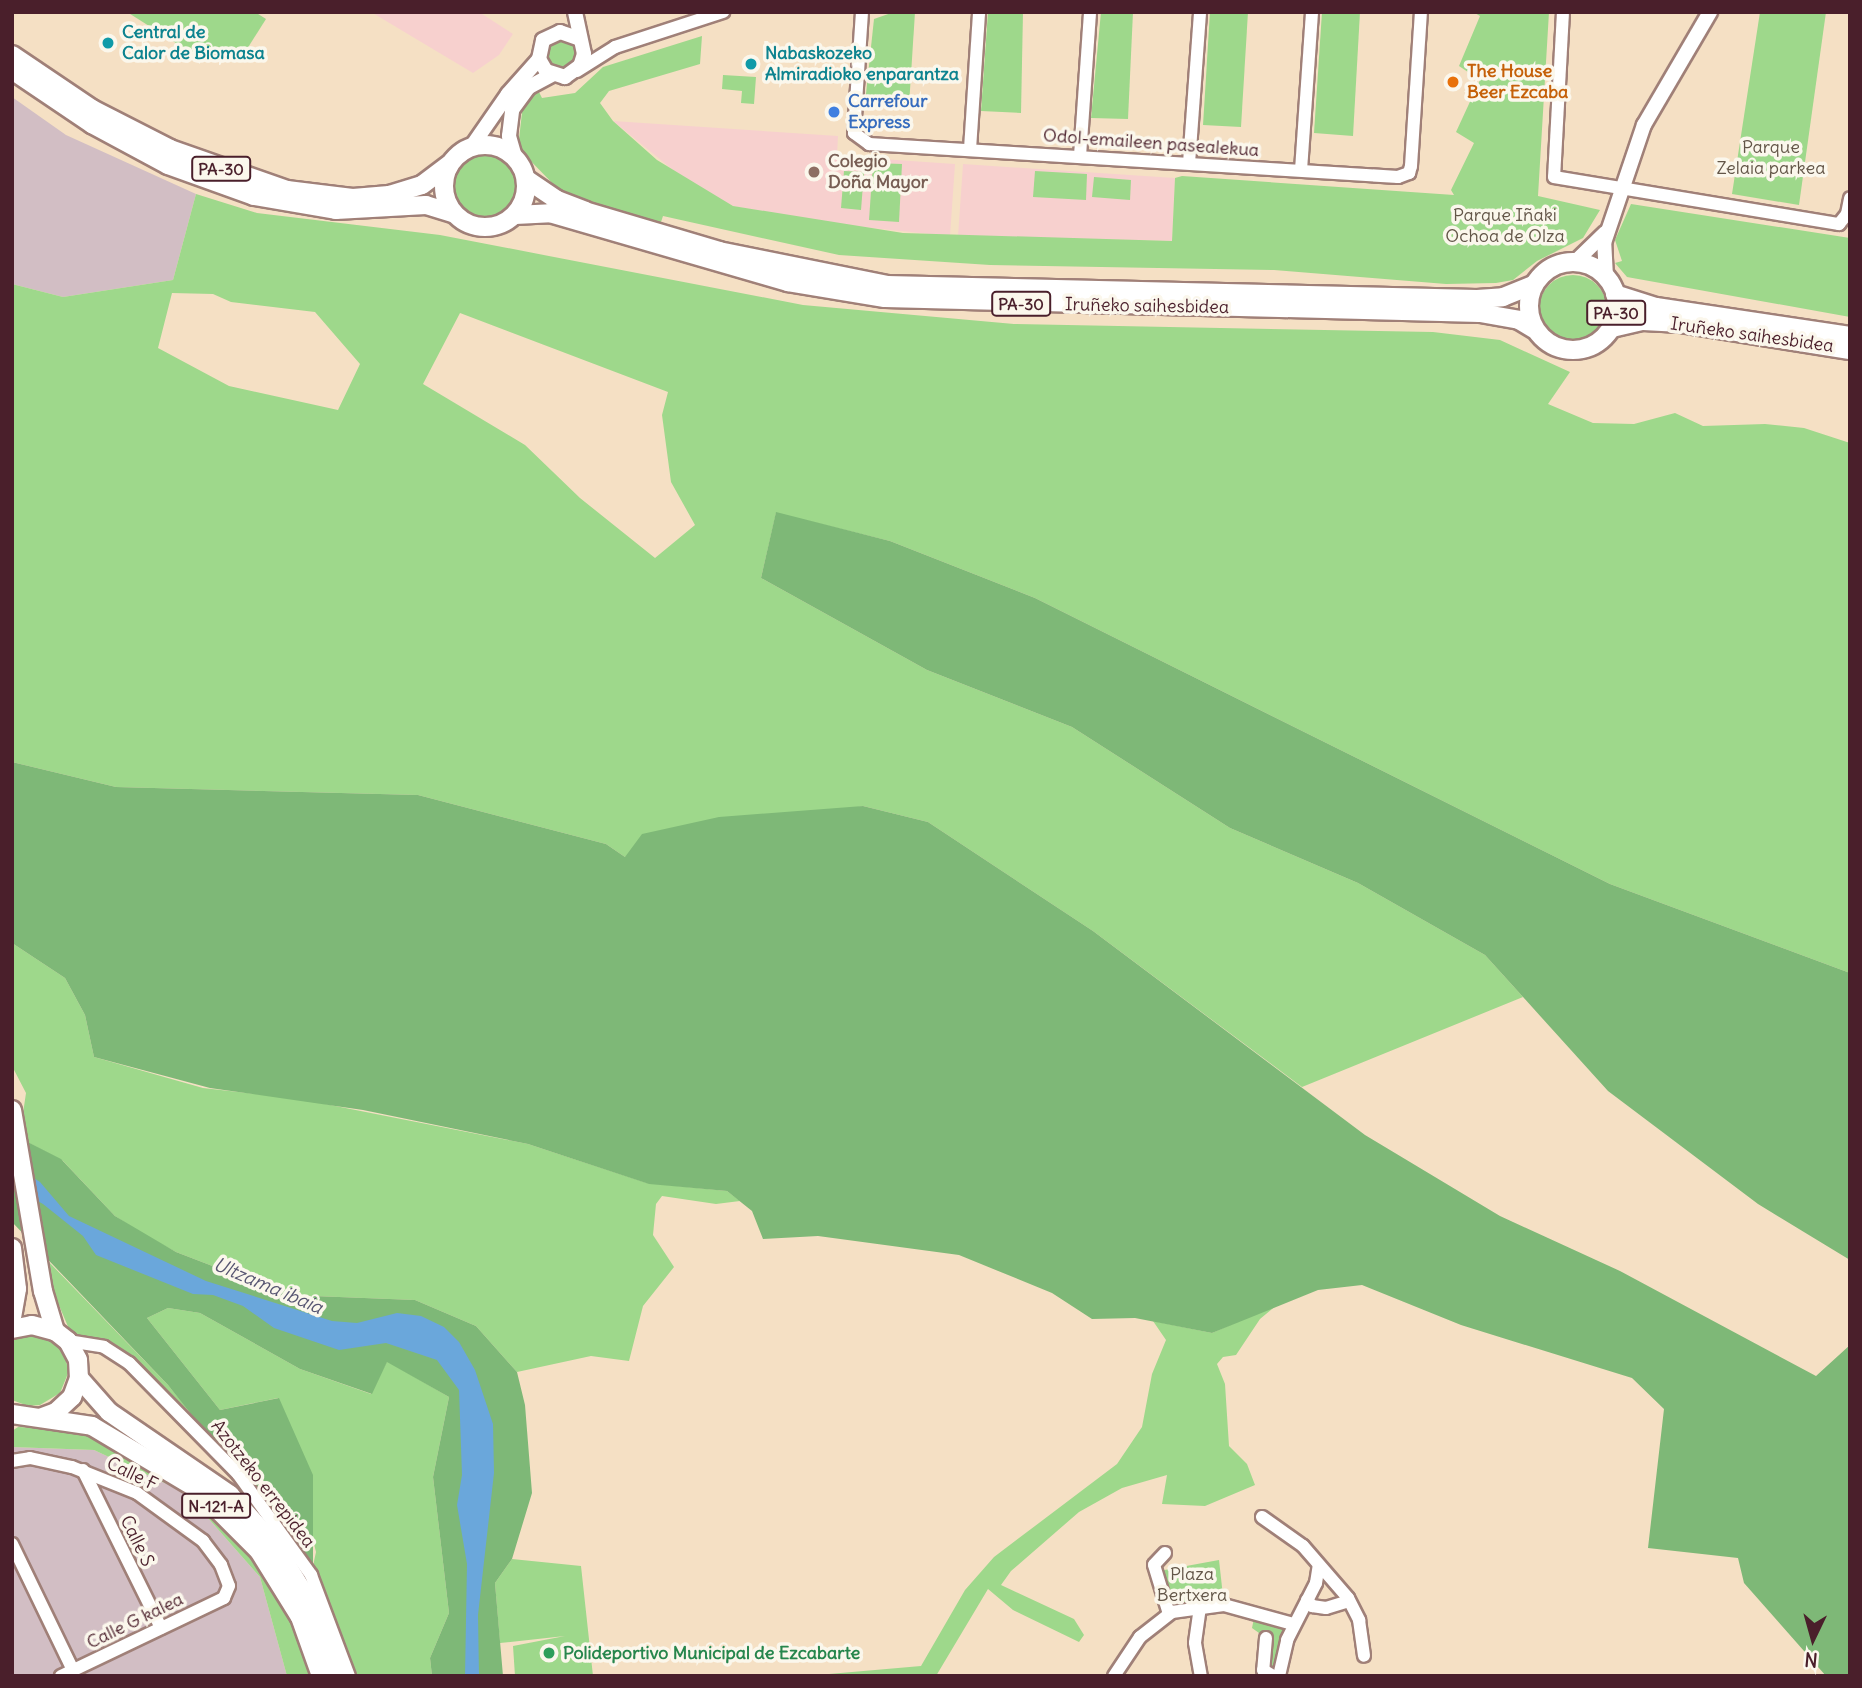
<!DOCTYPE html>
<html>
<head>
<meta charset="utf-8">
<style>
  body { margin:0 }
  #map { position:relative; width:1862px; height:1688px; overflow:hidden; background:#f5e0c4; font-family:Delius,sans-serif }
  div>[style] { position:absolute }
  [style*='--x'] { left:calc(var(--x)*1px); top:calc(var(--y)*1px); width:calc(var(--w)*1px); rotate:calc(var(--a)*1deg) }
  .built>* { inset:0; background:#f7d0ce }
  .industrial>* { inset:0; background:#d2bec4 }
  .green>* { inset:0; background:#9ed88b }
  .round { border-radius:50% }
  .forest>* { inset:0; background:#7eb877 }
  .water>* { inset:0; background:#6aa7db }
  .roads { filter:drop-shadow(2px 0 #a08078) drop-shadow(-2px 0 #a08078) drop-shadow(0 2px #a08078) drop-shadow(0 -2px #a08078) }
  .minor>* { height:12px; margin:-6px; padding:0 6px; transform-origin:6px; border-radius:6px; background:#fff }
  .major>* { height:14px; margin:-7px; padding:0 7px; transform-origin:7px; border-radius:7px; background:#fff }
  .highway>* { height:18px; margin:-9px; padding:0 9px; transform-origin:9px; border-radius:9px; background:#fff }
  .highway>.ring { margin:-9px; padding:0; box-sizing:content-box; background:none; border:18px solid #fff; border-radius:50% }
  .dots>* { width:19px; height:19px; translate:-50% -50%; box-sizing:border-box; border:4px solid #fbf7ec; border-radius:50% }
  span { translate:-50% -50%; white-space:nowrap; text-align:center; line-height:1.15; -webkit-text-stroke:7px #fbf7ec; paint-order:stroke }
  .shield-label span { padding:2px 5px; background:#fbf7ec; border:2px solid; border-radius:5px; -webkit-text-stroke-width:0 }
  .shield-label { font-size:16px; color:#4a1f2b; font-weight:700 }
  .culture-label { font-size:18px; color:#0d838f; font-weight:700 }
  .left { translate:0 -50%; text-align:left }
  .food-label { font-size:18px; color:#c56008; font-weight:700 }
  .shop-label { font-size:18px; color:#366cbe; font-weight:700 }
  .street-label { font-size:18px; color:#4a1f2b }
  .park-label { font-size:18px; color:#635648 }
  .education-label { font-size:18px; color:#785e54; font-weight:700 }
  .leisure-label { font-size:18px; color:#27864d; font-weight:700 }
  .water-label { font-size:19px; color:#575571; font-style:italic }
  .frame { position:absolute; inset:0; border:14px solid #4a1f2b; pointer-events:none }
  .north { position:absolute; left:1778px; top:1604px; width:70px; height:70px; -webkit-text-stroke:5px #fbf7ec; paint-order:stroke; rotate:185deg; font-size:19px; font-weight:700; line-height:28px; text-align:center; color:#4a1f2b }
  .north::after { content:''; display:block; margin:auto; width:24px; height:32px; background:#4a1f2b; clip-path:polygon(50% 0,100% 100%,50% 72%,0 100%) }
</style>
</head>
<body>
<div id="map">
  <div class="built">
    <i style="clip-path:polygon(371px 12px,479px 12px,513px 34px,499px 55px,473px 73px)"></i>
    <i style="clip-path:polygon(613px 121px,838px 136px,837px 156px,955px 164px,950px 236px,833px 224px,733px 206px,689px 183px)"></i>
    <i style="clip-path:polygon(963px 164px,1175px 178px,1172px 241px,958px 236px)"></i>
  </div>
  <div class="industrial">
    <i style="clip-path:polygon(12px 97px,66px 135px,196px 194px,173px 280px,63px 297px,12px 284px)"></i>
    <i style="clip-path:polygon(12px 1447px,94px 1450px,186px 1493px,260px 1577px,287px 1676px,12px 1676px)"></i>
  </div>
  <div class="green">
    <i style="clip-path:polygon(127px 12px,255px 12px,266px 19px,242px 57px,198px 57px)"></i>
    <i style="clip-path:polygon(894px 12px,915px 12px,909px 106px,865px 103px,874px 19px)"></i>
    <i style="clip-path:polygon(988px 12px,1023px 12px,1021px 113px,981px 111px)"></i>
    <i style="clip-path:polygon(1101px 12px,1133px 12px,1128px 119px,1091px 118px)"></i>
    <i style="clip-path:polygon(1210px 12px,1248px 12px,1241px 127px,1203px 125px)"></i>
    <i style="clip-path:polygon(1322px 12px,1360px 12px,1353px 136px,1314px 133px)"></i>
    <i style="clip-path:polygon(1473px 12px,1549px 12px,1538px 196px,1600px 210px,1583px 238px,1537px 261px,1513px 280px,1496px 283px,1446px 284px,1274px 270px,990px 265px,839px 255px,663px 216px,660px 225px,586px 201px,559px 190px,518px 148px,523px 104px,537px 88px,542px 98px,575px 93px,603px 67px,702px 36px,700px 64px,609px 91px,600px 103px,613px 121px,657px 160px,733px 206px,903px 233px,1172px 241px,1175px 178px,1182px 176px,1454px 195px,1451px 190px,1474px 143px,1456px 132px,1480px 80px,1459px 66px,1480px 16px)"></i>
    <i style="clip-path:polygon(1760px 12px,1826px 12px,1799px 205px,1732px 194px)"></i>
    <i class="round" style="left:547px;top:39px;width:30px;height:30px"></i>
    <i style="clip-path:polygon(723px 75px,756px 77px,754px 104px,741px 103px,742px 91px,722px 89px)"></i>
    <i class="round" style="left:453px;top:153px;width:64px;height:64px"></i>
    <i style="clip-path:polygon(873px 163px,902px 164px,899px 222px,869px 220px)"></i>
    <i style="clip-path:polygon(844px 171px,864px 172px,861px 210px,841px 208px)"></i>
    <i style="clip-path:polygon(1035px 171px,1087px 174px,1086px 200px,1033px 197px)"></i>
    <i style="clip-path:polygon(1094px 177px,1131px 180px,1130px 200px,1092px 197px)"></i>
    <i style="clip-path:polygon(evenodd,196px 194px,257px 213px,440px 235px,803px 305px,1014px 324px,1433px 332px,1500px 340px,1570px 372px,1548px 404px,1593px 423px,1634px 424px,1675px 413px,1703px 426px,1765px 424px,1804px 428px,1850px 443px,1850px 973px,1610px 884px,1035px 598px,890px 541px,776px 513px,761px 578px,927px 670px,1072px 727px,1230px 828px,1358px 883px,1485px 955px,1523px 997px,1302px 1087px,1093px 931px,928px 822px,863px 806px,625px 857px,606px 844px,418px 795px,116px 787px,12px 762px,12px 284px,63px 297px,173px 280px,196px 194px,172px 293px,213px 294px,231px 302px,315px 312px,360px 364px,338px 410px,229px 386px,158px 348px,172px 293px,196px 194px,460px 313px,668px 392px,662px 415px,671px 482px,695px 525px,655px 558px,580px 498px,525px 445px,423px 384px,460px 313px)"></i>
    <i style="clip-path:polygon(1631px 204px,1850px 238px,1850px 317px,1627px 277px,1615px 263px,1622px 261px,1615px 240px)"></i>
    <i class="round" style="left:1539px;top:275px;width:68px;height:68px"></i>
    <i style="clip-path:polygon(12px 943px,65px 978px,85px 1015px,94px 1057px,203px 1088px,300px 1099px,528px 1144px,647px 1183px,727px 1191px,740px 1201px,716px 1204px,662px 1196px,656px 1204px,653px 1235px,674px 1267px,643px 1306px,629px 1361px,591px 1356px,517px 1372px,476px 1326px,415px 1300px,288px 1295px,176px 1252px,143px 1234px,115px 1216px,63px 1161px,12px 1134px,22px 1120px,26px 1093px,12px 1066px)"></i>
    <i style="clip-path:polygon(46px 1259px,168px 1385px,190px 1412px,119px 1349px,72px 1336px,47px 1277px)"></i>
    <i style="clip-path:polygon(1278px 1304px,1260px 1319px,1236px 1355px,1223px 1357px,1217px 1364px,1225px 1384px,1229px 1446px,1247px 1464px,1255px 1485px,1205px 1506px,1162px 1504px,1167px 1475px,1122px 1488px,1079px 1512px,1011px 1571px,1001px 1585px,1074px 1619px,1084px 1635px,1079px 1642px,1013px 1610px,988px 1589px,936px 1676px,806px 1676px,921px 1666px,965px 1590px,994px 1557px,1117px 1464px,1142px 1427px,1152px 1374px,1166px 1340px,1153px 1321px,1212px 1333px)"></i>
    <i style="clip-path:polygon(168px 1308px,200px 1313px,300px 1369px,371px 1394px,387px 1361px,449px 1397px,433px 1477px,449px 1613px,430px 1658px,432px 1676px,349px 1676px,311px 1575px,316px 1552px,278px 1398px,220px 1410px,147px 1318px)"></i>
    <i style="clip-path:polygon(30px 1333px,53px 1340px,62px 1348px,69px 1371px,60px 1393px,40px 1405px,28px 1406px,12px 1400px,12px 1339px)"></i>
    <i style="clip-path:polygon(18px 1427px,91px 1430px,190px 1492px,248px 1543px,305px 1648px,309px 1676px,287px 1676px,260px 1577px,186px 1493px,94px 1450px,12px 1447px,12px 1431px)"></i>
    <i style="clip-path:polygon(512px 1559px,581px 1566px,593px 1676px,515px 1676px,513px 1646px,565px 1636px,500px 1643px,495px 1583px)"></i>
    <i style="clip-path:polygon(1219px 1560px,1224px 1605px,1172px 1612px,1159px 1571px)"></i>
    <i style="clip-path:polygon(1255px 1613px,1293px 1624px,1279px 1676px,1263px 1670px,1266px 1638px,1252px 1628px)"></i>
  </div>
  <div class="forest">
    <i style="clip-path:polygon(776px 512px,890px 541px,1035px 598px,1610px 884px,1850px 973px,1850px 1260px,1758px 1204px,1608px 1091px,1485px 955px,1358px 883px,1230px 828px,1072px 727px,927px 670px,761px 578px)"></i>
    <i style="clip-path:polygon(12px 762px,116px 787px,418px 795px,606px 844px,625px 857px,642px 834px,719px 817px,863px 806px,928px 822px,1093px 931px,1365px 1135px,1500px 1216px,1620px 1271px,1816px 1376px,1850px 1345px,1850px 1676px,1826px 1676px,1744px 1583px,1738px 1558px,1648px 1548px,1664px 1409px,1632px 1378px,1461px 1325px,1362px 1285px,1318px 1290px,1212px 1333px,1135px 1318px,1092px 1319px,1052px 1293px,959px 1255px,818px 1236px,763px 1239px,752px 1211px,727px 1191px,649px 1184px,528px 1144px,363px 1110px,210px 1088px,94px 1057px,85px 1015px,65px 978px,12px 943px)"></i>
    <i style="clip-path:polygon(12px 1134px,61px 1159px,115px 1216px,176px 1252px,288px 1295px,415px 1300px,476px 1326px,517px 1372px,525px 1405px,532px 1493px,512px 1559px,495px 1583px,503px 1676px,432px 1676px,430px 1658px,449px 1613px,433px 1477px,449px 1397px,387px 1362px,372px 1394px,300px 1369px,200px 1313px,168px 1308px,147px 1318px,220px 1410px,279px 1398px,313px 1475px,313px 1568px,168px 1385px,12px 1222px)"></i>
  </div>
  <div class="water">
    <i style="clip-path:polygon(12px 1164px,40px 1182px,69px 1216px,206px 1281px,332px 1321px,357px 1323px,397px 1313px,421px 1316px,444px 1327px,459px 1342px,475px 1370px,493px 1424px,494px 1473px,478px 1615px,479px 1676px,465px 1676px,467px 1564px,457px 1505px,462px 1475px,459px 1390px,437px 1360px,386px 1343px,339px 1350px,274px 1328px,243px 1306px,213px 1295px,193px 1294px,96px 1255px,83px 1236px,43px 1204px,12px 1187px)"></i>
  </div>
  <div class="roads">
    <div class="minor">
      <i style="--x:862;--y:12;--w:121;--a:93.8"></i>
      <i style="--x:854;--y:133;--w:19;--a:36"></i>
      <i style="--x:869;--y:144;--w:530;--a:3.57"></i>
      <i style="--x:1398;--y:177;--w:12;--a:-20"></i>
      <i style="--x:1409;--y:173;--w:7;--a:-74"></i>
      <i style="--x:1411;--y:166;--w:154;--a:-86.3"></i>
      <i style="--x:1563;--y:12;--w:165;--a:93.1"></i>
      <i style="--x:1554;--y:177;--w:289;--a:9.4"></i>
      <i style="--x:1839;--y:224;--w:13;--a:-51"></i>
      <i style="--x:1847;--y:214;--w:16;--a:-79"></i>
      <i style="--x:577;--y:71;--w:45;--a:-32.3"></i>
      <i style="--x:615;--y:47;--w:114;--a:-18"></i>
      <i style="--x:970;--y:149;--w:137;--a:-86.2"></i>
      <i style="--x:1080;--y:156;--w:144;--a:-86"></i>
      <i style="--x:1189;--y:163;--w:151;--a:-85.8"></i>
      <i style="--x:1301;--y:170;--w:158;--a:-86"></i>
      <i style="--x:68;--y:1341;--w:36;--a:9"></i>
      <i style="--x:104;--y:1347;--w:30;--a:33"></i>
      <i style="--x:129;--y:1363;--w:156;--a:45.5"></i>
      <i style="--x:238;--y:1474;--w:125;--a:54.1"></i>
      <i style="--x:311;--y:1575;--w:108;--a:69.4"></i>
      <i style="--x:12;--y:1461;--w:18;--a:-9"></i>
      <i style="--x:30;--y:1458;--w:43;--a:12.1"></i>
      <i style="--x:72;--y:1467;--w:70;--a:21.8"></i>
      <i style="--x:137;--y:1493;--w:82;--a:36"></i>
      <i style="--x:203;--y:1541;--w:30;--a:53"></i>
      <i style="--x:221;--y:1565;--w:22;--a:69"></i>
      <i style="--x:229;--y:1586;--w:13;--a:113"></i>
      <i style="--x:224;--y:1598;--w:181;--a:154.4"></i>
      <i style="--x:83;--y:1470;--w:176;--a:63.7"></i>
      <i style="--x:1262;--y:1517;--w:50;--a:35.3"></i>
      <i style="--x:1303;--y:1546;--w:69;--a:49.1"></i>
      <i style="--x:1348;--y:1598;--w:25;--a:63"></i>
      <i style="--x:1359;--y:1620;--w:36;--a:82"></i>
      <i style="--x:12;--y:1544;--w:140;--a:64.2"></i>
      <i style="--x:1165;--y:1553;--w:16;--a:133"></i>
      <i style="--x:1154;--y:1565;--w:51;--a:73"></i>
      <i style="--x:1307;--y:1600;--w:8;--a:50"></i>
      <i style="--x:1312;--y:1606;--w:14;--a:8"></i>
      <i style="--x:1326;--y:1608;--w:24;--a:-17"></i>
      <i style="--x:1200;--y:1607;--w:36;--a:98"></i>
      <i style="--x:1195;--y:1643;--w:34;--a:80"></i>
      <i style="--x:1266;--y:1638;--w:32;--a:95"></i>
      <i style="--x:1263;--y:1670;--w:12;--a:31"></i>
      <i style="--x:1114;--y:1676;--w:47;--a:-56.3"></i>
      <i style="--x:1140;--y:1637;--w:41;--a:-38"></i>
      <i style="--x:1172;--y:1612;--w:52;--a:-7.7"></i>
      <i style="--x:1224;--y:1605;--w:72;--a:15.4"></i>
      <i style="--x:1279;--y:1676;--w:37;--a:-77"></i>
      <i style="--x:1287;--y:1640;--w:64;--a:-63"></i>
      <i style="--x:1316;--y:1583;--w:18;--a:-81"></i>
    </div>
    <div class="major">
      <i style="--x:575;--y:12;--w:43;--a:77.9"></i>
      <i style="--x:584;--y:54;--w:13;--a:108"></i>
      <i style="--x:580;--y:66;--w:19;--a:144"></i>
      <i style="--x:565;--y:77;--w:20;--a:-162"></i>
      <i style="--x:546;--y:71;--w:14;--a:-120"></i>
      <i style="--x:539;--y:59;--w:19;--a:-78"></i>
      <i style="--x:543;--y:40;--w:19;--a:-25"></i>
      <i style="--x:560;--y:32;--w:18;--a:19"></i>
      <i style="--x:472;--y:146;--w:63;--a:-55.3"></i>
      <i style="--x:508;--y:94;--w:47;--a:-48.5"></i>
      <i style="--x:515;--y:157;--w:22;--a:-106"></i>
      <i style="--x:509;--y:136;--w:26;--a:-83"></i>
      <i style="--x:512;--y:110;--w:29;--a:-54"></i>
      <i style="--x:529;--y:87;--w:26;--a:-28"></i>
      <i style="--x:1575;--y:262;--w:42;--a:-44"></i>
      <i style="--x:1606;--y:277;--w:34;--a:-93"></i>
      <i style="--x:1604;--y:243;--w:125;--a:-71.3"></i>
      <i style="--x:1644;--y:125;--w:131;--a:-59.7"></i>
    </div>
    <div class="highway">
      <i style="--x:12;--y:55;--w:97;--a:34"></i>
      <i style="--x:92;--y:109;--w:88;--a:27.1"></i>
      <i style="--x:170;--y:149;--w:124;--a:19.3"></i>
      <i style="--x:287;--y:190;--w:66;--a:6.9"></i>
      <i style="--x:353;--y:198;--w:36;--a:-5"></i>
      <i style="--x:389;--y:195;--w:34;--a:-17"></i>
      <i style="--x:422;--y:185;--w:34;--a:-37"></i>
      <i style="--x:12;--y:70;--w:97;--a:34"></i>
      <i style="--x:92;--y:124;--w:86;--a:28.3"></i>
      <i style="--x:168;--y:165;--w:91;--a:19.8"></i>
      <i style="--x:254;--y:196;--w:83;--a:9.7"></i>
      <i style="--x:336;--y:210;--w:90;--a:-3.2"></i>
      <i style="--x:426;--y:205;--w:28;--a:17"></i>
      <i class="ring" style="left:444px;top:145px;width:64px;height:64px"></i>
      <i style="--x:526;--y:179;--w:37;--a:34"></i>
      <i style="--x:557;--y:200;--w:30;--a:21"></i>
      <i style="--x:585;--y:211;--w:140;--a:16.6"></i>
      <i style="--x:719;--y:251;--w:171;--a:11.4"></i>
      <i style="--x:887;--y:285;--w:590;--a:1.36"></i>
      <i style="--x:1477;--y:299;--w:26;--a:-4"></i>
      <i style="--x:1503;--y:297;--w:32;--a:-22"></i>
      <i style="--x:515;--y:215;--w:35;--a:-3"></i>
      <i style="--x:550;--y:213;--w:248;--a:16.2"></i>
      <i style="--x:788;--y:282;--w:98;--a:9.4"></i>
      <i style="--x:885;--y:298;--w:595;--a:1.44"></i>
      <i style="--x:1480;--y:313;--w:40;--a:10"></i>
      <i style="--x:1519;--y:320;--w:17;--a:31"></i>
      <i class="ring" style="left:1529px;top:262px;width:70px;height:70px"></i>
      <i style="--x:1615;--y:294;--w:43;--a:17.6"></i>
      <i style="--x:1656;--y:307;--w:196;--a:8.5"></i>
      <i style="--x:1612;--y:328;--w:32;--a:-13"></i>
      <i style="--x:1643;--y:321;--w:38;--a:3"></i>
      <i style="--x:1681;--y:323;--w:171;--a:9.1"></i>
      <i style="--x:12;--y:1110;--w:184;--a:80.3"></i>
      <i style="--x:43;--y:1291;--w:42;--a:73.3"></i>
      <i style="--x:12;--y:1248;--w:41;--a:83"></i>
      <i style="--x:17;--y:1289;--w:27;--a:100"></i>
      <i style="--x:12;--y:1329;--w:20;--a:-11"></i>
      <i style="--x:32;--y:1325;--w:24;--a:15"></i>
      <i style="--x:55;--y:1331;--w:16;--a:38"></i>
      <i style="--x:68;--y:1341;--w:21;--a:62"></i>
      <i style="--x:78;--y:1360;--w:18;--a:87"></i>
      <i style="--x:79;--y:1378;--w:20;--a:110"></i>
      <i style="--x:72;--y:1397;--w:22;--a:137"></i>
      <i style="--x:56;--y:1412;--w:15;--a:160"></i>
      <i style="--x:79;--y:1378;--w:45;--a:48.6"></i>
      <i style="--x:109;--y:1412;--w:147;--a:34.4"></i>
      <i style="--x:230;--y:1495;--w:64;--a:48.1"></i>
      <i style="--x:273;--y:1543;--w:55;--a:58.3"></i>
      <i style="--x:302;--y:1590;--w:92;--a:69"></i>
      <i style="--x:12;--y:1414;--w:81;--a:8.5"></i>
      <i style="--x:92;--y:1426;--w:121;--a:30.8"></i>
      <i style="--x:196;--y:1488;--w:89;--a:45"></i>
      <i style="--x:259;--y:1551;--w:78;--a:58.2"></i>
      <i style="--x:300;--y:1617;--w:63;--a:70.4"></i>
    </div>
  </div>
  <div class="dots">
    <i style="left:108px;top:43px;background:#0f9aa8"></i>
    <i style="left:751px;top:64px;background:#0f9aa8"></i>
    <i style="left:1453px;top:82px;background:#e8710a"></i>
    <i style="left:834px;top:112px;background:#3f7fe0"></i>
    <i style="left:814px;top:172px;background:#8d6e63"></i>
    <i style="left:549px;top:1653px;background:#2e9e5b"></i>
  </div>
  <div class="shield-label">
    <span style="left:221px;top:169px">PA-30</span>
    <span style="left:1021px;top:304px">PA-30</span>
    <span style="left:1616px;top:313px">PA-30</span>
    <span style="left:216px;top:1506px">N-121-A</span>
  </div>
  <div class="culture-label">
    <span class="left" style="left:122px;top:43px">Central de<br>Calor de Biomasa</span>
    <span class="left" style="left:765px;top:64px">Nabaskozeko<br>Almiradioko enparantza</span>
  </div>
  <div class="food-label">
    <span class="left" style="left:1467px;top:82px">The House<br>Beer Ezcaba</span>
  </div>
  <div class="shop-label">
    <span class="left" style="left:848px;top:112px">Carrefour<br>Express</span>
  </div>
  <div class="street-label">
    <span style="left:1151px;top:143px;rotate:4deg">Odol-emaileen pasealekua</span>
    <span style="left:1147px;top:306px;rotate:1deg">Iruñeko saihesbidea</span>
    <span style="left:1752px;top:335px;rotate:8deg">Iruñeko saihesbidea</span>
    <span style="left:132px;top:1474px;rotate:26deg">Calle F</span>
    <span style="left:263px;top:1484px;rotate:52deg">Azotzeko errepidea</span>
    <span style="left:137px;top:1541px;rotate:64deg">Calle S</span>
    <span style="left:135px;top:1621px;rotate:-26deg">Calle G kalea</span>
  </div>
  <div class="park-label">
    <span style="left:1771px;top:158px">Parque<br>Zelaia parkea</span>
    <span style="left:1505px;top:226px">Parque Iñaki<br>Ochoa de Olza</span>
    <span style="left:1192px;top:1585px">Plaza<br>Bertxera</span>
  </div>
  <div class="education-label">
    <span class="left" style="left:828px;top:172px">Colegio<br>Doña Mayor</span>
  </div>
  <div class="leisure-label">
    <span class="left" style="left:563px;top:1653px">Polideportivo Municipal de Ezcabarte</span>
  </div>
  <div class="water-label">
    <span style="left:268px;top:1286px;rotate:23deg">Ultzama ibaia</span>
  </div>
  <div class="frame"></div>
  <div class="north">N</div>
</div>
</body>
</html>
